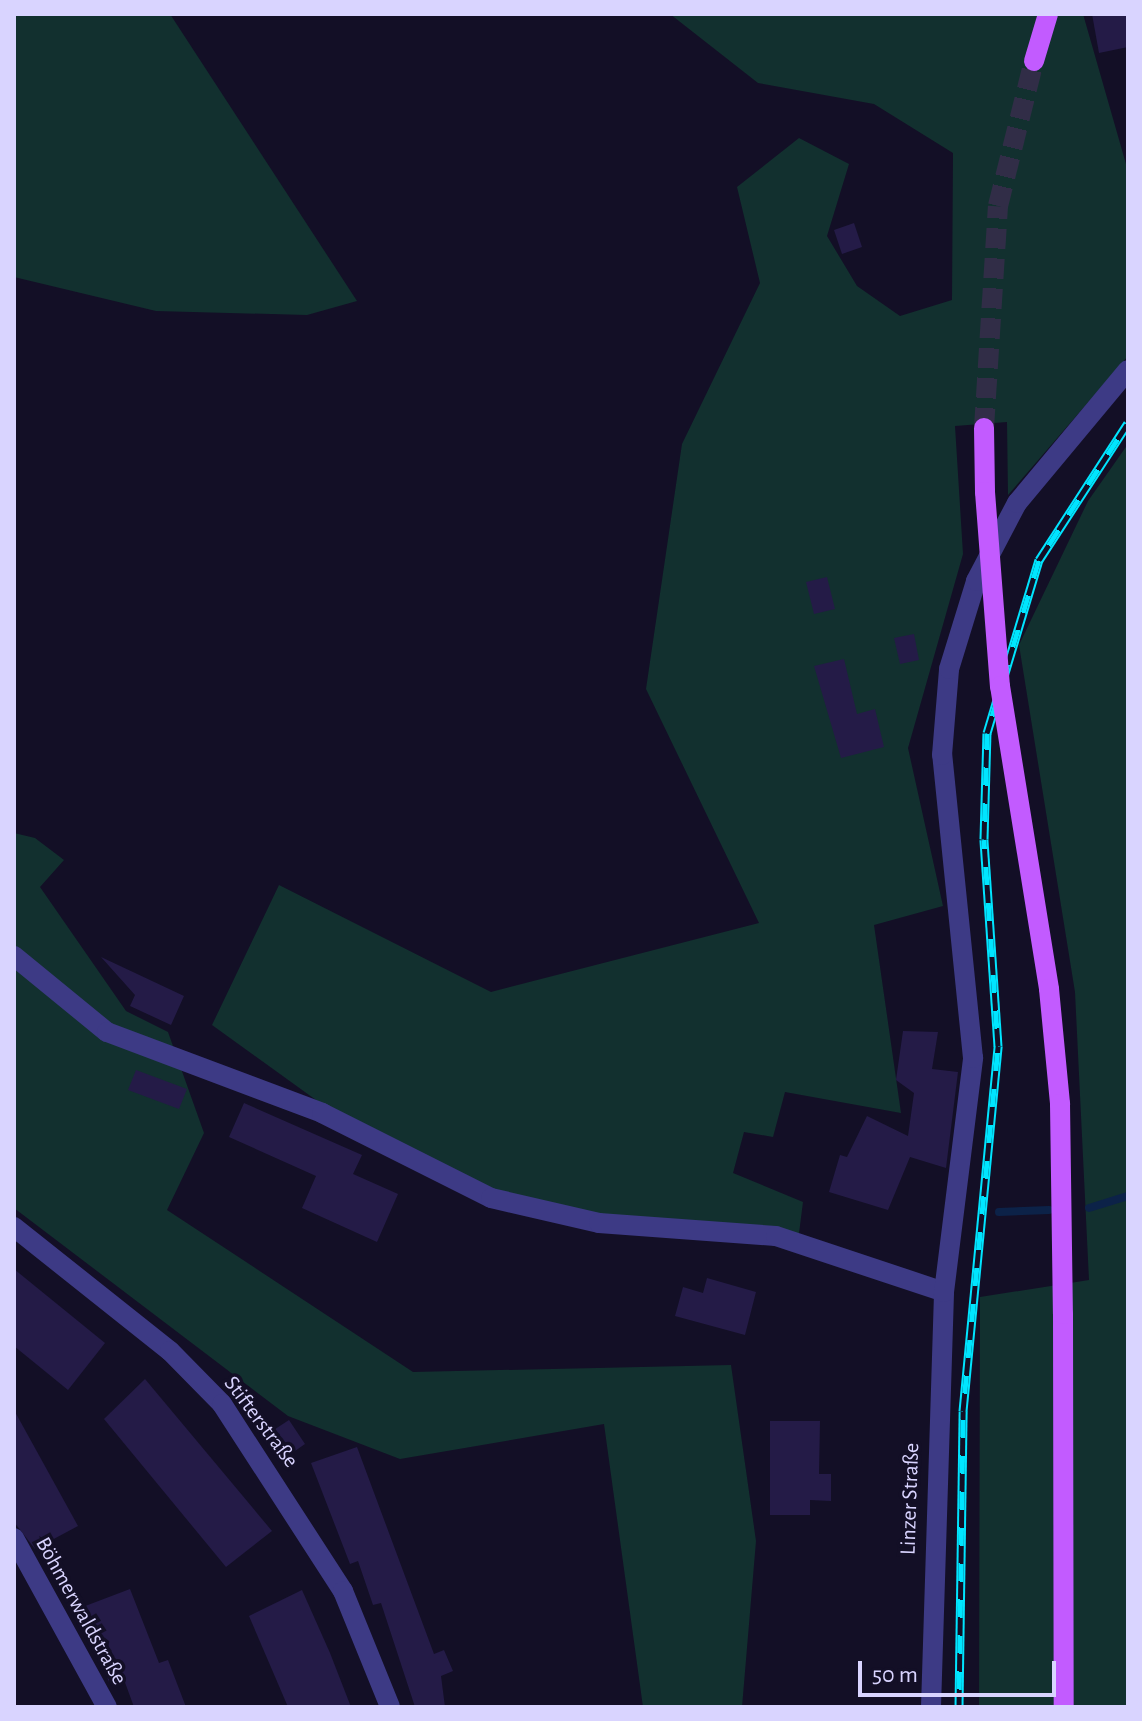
<!DOCTYPE html>
<html>
<head>
<meta charset="utf-8">
<style>
  body { margin:0 }
  #map { position:relative; width:1142px; height:1721px; overflow:hidden; background:#130f26; font-family:"Alegreya Sans",sans-serif }
  div>[style] { position:absolute }
  [style*='--x'] { left:calc(var(--x)*1px); top:calc(var(--y)*1px); width:calc(var(--w)*1px); rotate:calc(var(--a)*1deg) }
  .green>* { inset:0; background:#12302f }
  .stream>* { height:8px; margin:-4px; padding:0 4px; transform-origin:4px; border-radius:4px; background:#0c2248 }
  .building>* { inset:0; background:#241b47 }
  .major-tunnel>* { height:20px; margin-top:-10px; transform-origin:0; background:repeating-linear-gradient(90deg,#312d47 0 20px,transparent 0 30px) }
  .minor>* { height:20px; margin:-10px; padding:0 10px; transform-origin:10px; border-radius:10px; background:#3d3a85 }
  .major>* { height:20px; margin:-10px; padding:0 10px; transform-origin:10px; border-radius:10px; background:#c25bff }
  .rail>* { height:9px; margin-top:-4.5px; transform-origin:0; background:repeating-linear-gradient(90deg,#130f26 0 18px,#00e5ff 0 36px); box-sizing:border-box; border-block:2px solid #00e5ff }
  .major-bridge>* { height:20px; margin:-10px; padding:0 10px; transform-origin:10px; border-radius:10px; background:#c25bff }
  span { translate:-50% -50%; white-space:nowrap; text-align:center; line-height:1.15; -webkit-text-stroke:7px #130f26; paint-order:stroke }
  .street-label { font-size:22px; color:#d9d4ff }
  .frame { position:absolute; inset:0; border:16px solid #d9d4ff; pointer-events:none }
  .scale { position:absolute; left:858px; top:1661px; width:198px; height:36px; box-sizing:border-box; border:4px solid #d9d4ff; border-top:0; padding-left:10px; font-size:24px; line-height:28px; white-space:nowrap; color:#d9d4ff; -webkit-text-stroke:6px #130f26; paint-order:stroke }
</style>
</head>
<body>
<div id="map">
  <div class="green">
    <i style="clip-path:polygon(14px 14px,170px 14px,357px 301px,307px 315px,156px 311px,14px 277px)"></i>
    <i style="clip-path:polygon(670px 14px,1083px 14px,1128px 171px,1128px 356px,1008px 495px,1007px 422px,955px 426px,963px 554px,908px 748px,943px 906px,874px 925px,901px 1113px,785px 1092px,773px 1137px,744px 1132px,733px 1173px,803px 1202px,798px 1241px,502px 1207px,370px 1139px,212px 1025px,279px 885px,491px 992px,759px 923px,646px 689px,682px 444px,760px 283px,737px 187px,799px 138px,849px 164px,827px 236px,857px 286px,900px 316px,952px 300px,953px 153px,874px 104px,758px 83px)"></i>
    <i style="clip-path:polygon(1128px 444px,1128px 1707px,979px 1707px,980px 1297px,1089px 1280px,1075px 992px,1019px 645px,1088px 501px)"></i>
    <i style="clip-path:polygon(14px 833px,35px 838px,64px 860px,40px 887px,126px 1011px,168px 1032px,204px 1133px,167px 1210px,413px 1372px,731px 1365px,756px 1541px,742px 1707px,643px 1707px,604px 1424px,400px 1459px,288px 1416px,14px 1208px)"></i>
  </div>
  <div class="stream">
    <i style="--x:1089;--y:1208;--w:41;--a:-17.1"></i>
    <i style="--x:999;--y:1212;--w:50;--a:-2.3"></i>
  </div>
  <div class="building">
    <i style="clip-path:polygon(1092px 14px,1128px 14px,1128px 47px,1099px 53px)"></i>
    <i style="clip-path:polygon(854px 223px,862px 247px,842px 254px,834px 230px)"></i>
    <i style="clip-path:polygon(827px 577px,835px 609px,814px 614px,806px 582px)"></i>
    <i style="clip-path:polygon(914px 634px,919px 660px,900px 664px,894px 638px)"></i>
    <i style="clip-path:polygon(844px 659px,857px 714px,875px 709px,884px 747px,841px 758px,814px 666px)"></i>
    <i style="clip-path:polygon(101px 957px,184px 996px,171px 1025px,130px 1006px,135px 995px)"></i>
    <i style="clip-path:polygon(903px 1031px,938px 1032px,932px 1069px,958px 1072px,946px 1168px,910px 1157px,888px 1210px,829px 1192px,840px 1155px,847px 1157px,867px 1116px,908px 1136px,914px 1093px,896px 1080px)"></i>
    <i style="clip-path:polygon(136px 1070px,187px 1089px,179px 1109px,128px 1090px)"></i>
    <i style="clip-path:polygon(244px 1103px,362px 1155px,353px 1174px,398px 1194px,377px 1242px,302px 1208px,316px 1176px,229px 1137px)"></i>
    <i style="clip-path:polygon(14px 1269px,105px 1343px,68px 1390px,14px 1346px)"></i>
    <i style="clip-path:polygon(707px 1278px,756px 1292px,745px 1335px,675px 1316px,683px 1287px,703px 1293px)"></i>
    <i style="clip-path:polygon(145px 1379px,272px 1531px,226px 1567px,104px 1419px)"></i>
    <i style="clip-path:polygon(14px 1410px,78px 1526px,35px 1549px,14px 1522px)"></i>
    <i style="clip-path:polygon(289px 1420px,305px 1444px,282px 1460px,266px 1435px)"></i>
    <i style="clip-path:polygon(770px 1421px,820px 1421px,819px 1474px,831px 1474px,831px 1501px,810px 1500px,810px 1515px,770px 1515px)"></i>
    <i style="clip-path:polygon(357px 1447px,434px 1654px,444px 1650px,453px 1671px,441px 1676px,445px 1707px,415px 1707px,381px 1603px,373px 1605px,358px 1561px,350px 1564px,311px 1463px)"></i>
    <i style="clip-path:polygon(130px 1589px,159px 1663px,168px 1660px,186px 1707px,134px 1707px,123px 1677px,109px 1682px,80px 1608px)"></i>
    <i style="clip-path:polygon(302px 1590px,330px 1653px,351px 1707px,288px 1707px,249px 1616px)"></i>
  </div>
  <div class="major-tunnel">
    <i style="--x:984;--y:428;--w:222;--a:-86.4"></i>
    <i style="--x:998;--y:206;--w:149;--a:-76.1"></i>
  </div>
  <div class="minor">
    <i style="--x:14;--y:956;--w:120;--a:39.3"></i>
    <i style="--x:107;--y:1032;--w:230;--a:20.6"></i>
    <i style="--x:322;--y:1113;--w:189;--a:26.7"></i>
    <i style="--x:491;--y:1198;--w:111;--a:13"></i>
    <i style="--x:599;--y:1223;--w:177;--a:4.2"></i>
    <i style="--x:776;--y:1236;--w:177;--a:18.4"></i>
    <i style="--x:14;--y:1227;--w:199;--a:38.5"></i>
    <i style="--x:170;--y:1351;--w:74;--a:45.5"></i>
    <i style="--x:222;--y:1404;--w:223;--a:57.1"></i>
    <i style="--x:343;--y:1591;--w:125;--a:67.9"></i>
    <i style="--x:14;--y:1538;--w:193;--a:61.2"></i>
    <i style="--x:931;--y:1707;--w:415;--a:-88.2"></i>
    <i style="--x:944;--y:1292;--w:236;--a:-82.9"></i>
    <i style="--x:973;--y:1058;--w:305;--a:-95.8"></i>
    <i style="--x:942;--y:755;--w:86;--a:-85.3"></i>
    <i style="--x:949;--y:669;--w:92;--a:-72.9"></i>
    <i style="--x:976;--y:581;--w:88;--a:-62.3"></i>
    <i style="--x:1017;--y:503;--w:173;--a:-50.2"></i>
  </div>
  <div class="major">
    <i style="--x:1034;--y:61;--w:49;--a:-73.4"></i>
    <i style="--x:984;--y:428;--w:64;--a:89.1"></i>
    <i style="--x:1063;--y:1314;--w:393;--a:89.9"></i>
  </div>
  <div class="rail">
    <i style="--x:959;--y:1707;--w:296;--a:-89.2"></i>
    <i style="--x:963;--y:1411;--w:367;--a:-84.5"></i>
    <i style="--x:998;--y:1046;--w:207;--a:-93.9"></i>
    <i style="--x:984;--y:839;--w:106;--a:-88.4"></i>
    <i style="--x:987;--y:733;--w:181;--a:-73.3"></i>
    <i style="--x:1039;--y:560;--w:163;--a:-57"></i>
  </div>
  <div class="major-bridge">
    <i style="--x:985;--y:492;--w:195;--a:85.6"></i>
    <i style="--x:1000;--y:686;--w:307;--a:80.8"></i>
    <i style="--x:1049;--y:989;--w:116;--a:84.5"></i>
    <i style="--x:1060;--y:1104;--w:210;--a:89.2"></i>
  </div>
  <div class="street-label">
    <span style="left:261px;top:1422px;rotate:53deg">Stifterstraße</span>
    <span style="left:910px;top:1499px;rotate:-88deg">Linzer Straße</span>
    <span style="left:81px;top:1611px;rotate:61deg">Böhmerwaldstraße</span>
  </div>
  <div class="frame"></div>
  <div class="scale">50 m</div>
</div>
</body>
</html>
